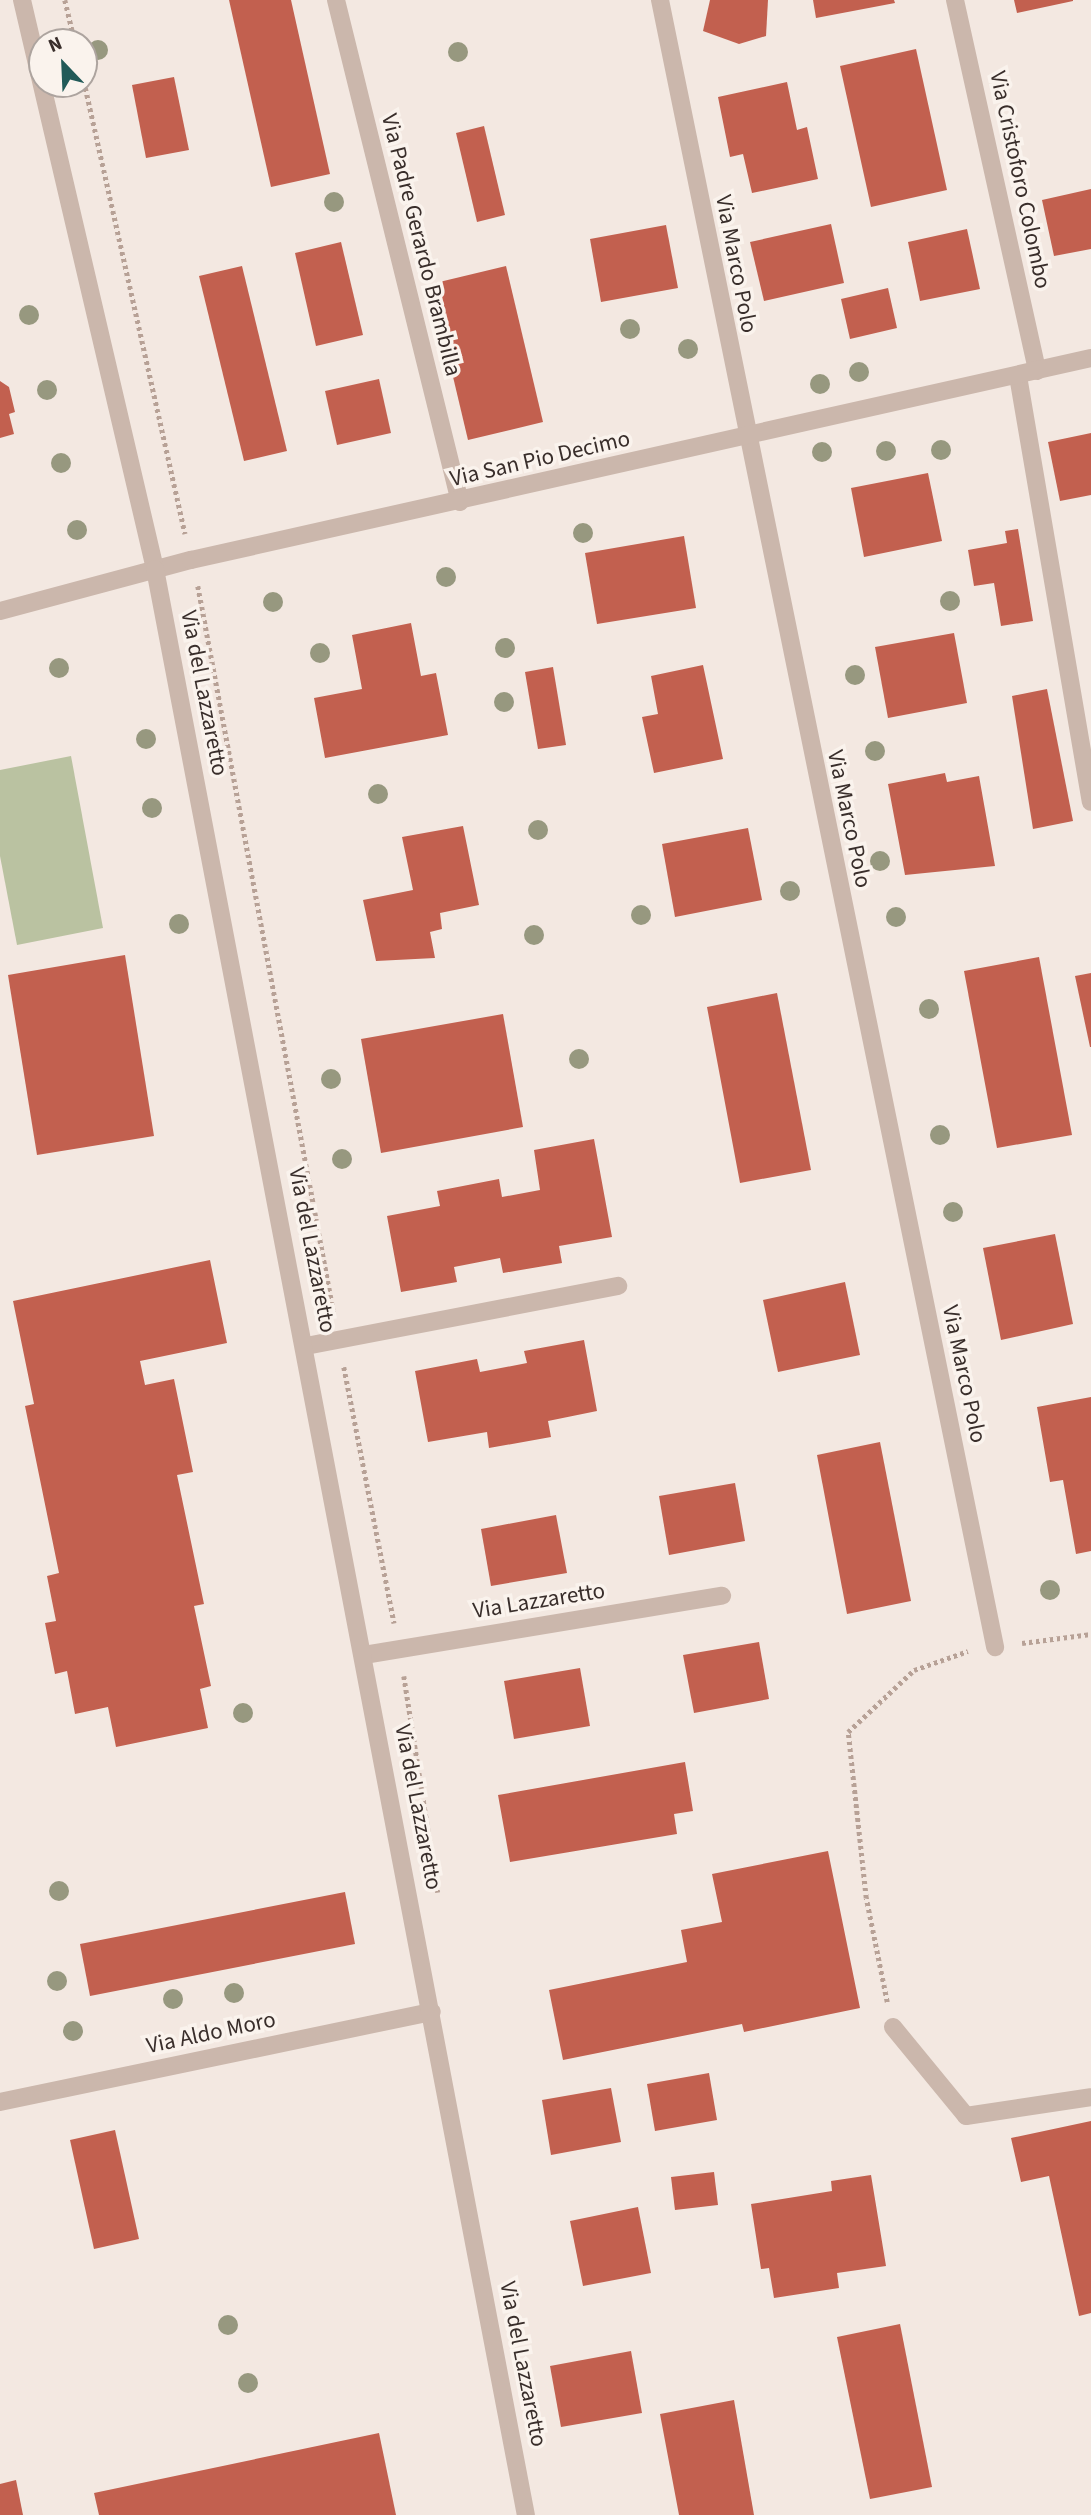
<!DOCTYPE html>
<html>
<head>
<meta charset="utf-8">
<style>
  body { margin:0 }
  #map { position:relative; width:1091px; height:2515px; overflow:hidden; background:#f3e8e1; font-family:"Source Sans 3",sans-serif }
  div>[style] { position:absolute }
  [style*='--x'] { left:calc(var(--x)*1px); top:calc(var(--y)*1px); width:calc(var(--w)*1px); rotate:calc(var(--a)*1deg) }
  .green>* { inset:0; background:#bac2a1 }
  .building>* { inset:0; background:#c2604f }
  .path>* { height:4.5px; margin-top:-2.25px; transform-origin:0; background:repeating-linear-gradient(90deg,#b7a196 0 3.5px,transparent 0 7px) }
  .service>* { height:18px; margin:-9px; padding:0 9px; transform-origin:9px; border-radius:9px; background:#cbb7ac }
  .minor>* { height:18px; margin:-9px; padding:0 9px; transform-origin:9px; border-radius:9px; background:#cbb7ac }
  .tertiary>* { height:18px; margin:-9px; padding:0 9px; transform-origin:9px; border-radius:9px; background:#cbb7ac }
  .trees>* { width:20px; height:20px; margin:-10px; border-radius:50%; background:#97987f }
  span { translate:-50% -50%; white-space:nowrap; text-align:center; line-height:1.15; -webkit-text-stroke:7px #faf3ed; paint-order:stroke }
  .street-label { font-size:23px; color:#392e2b }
  .north { position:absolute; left:28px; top:28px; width:70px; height:70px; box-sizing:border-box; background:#faf3ed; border:2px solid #ada49f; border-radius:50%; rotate:337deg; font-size:19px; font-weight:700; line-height:28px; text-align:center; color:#392e2b }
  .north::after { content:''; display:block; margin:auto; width:24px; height:32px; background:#215a58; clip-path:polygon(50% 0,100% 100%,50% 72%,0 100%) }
</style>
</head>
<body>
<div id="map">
  <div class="green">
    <i style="clip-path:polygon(71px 756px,103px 928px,17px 945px,0 856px,0 770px)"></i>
  </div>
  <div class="building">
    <i style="clip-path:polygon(229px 0,291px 0,330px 174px,271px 187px)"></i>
    <i style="clip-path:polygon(710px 0,768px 0,766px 36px,739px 44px,703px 31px)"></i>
    <i style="clip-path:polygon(813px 0,894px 0,895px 3px,816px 18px)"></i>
    <i style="clip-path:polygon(1014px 0,1073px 0,1073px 1px,1017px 13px)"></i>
    <i style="clip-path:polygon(916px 49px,947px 190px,871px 207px,840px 66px)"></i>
    <i style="clip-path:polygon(174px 77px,189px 150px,146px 158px,132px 85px)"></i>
    <i style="clip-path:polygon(787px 82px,797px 130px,807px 127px,818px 179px,752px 193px,743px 154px,730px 157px,718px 97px)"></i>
    <i style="clip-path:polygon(484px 126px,505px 215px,477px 222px,456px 133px)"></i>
    <i style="clip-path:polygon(1091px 189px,1091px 249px,1054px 256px,1042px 200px)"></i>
    <i style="clip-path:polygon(831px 224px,844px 283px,764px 301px,750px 242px)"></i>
    <i style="clip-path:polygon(666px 225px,678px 288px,601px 302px,590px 239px)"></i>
    <i style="clip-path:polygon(967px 229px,980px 289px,920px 301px,908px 242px)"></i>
    <i style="clip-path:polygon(341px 242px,363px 335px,316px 346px,295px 253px)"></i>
    <i style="clip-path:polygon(242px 266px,287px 451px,244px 461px,199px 276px)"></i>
    <i style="clip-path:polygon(506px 266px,543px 422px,468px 440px,431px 284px)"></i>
    <i style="clip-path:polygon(888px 288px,897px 328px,850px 339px,841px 299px)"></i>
    <i style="clip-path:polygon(379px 379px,391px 433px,337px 445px,325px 391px)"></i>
    <i style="clip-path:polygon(0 381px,9px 387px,15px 412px,9px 414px,14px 434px,0 438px)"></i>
    <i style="clip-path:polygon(1091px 433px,1091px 495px,1060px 501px,1048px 442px)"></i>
    <i style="clip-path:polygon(928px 473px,942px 541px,864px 557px,851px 488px)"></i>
    <i style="clip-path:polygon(1018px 529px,1033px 621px,1001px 626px,994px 583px,974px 586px,968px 550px,1007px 543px,1005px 531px)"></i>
    <i style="clip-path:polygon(684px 536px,696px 608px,597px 624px,585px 553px)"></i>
    <i style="clip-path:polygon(411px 623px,421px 676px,436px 673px,448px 735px,325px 758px,314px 698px,362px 689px,352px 635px)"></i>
    <i style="clip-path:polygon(954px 633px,967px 703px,888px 718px,875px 647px)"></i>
    <i style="clip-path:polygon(703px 665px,723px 759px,654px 773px,642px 717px,658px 714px,651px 676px)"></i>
    <i style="clip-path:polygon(553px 667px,566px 745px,538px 749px,525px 672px)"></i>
    <i style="clip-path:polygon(1047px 689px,1073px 821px,1033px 829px,1012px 696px)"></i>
    <i style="clip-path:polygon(945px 773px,947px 782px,979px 776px,995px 866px,905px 875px,888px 784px)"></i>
    <i style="clip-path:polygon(463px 826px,479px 905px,440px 913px,442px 929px,430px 932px,435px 958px,376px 961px,363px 900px,413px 890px,402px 837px)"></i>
    <i style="clip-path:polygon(748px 828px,762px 900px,675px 917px,662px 844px)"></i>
    <i style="clip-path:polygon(125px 955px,154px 1136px,37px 1155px,8px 975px)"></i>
    <i style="clip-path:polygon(1039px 957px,1072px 1135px,997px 1148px,964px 971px)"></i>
    <i style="clip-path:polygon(1091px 973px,1091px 1047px,1090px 1047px,1075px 976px)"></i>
    <i style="clip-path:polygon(777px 993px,811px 1170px,740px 1183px,707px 1007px)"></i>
    <i style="clip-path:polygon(503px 1014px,523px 1127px,381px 1153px,361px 1039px)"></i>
    <i style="clip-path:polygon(594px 1139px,612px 1237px,559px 1246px,562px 1263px,503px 1273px,500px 1258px,454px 1267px,457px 1282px,401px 1292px,387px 1216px,440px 1206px,437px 1191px,499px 1179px,502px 1197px,540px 1190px,534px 1150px)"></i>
    <i style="clip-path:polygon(1055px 1234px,1073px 1324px,1001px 1340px,983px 1248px)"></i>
    <i style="clip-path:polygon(210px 1260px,227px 1343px,140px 1361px,145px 1385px,174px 1379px,193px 1472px,177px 1475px,204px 1604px,194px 1606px,211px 1686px,200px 1689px,208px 1728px,116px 1747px,108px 1707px,75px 1714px,67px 1671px,55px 1674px,45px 1623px,56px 1621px,47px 1576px,59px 1573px,25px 1406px,34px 1404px,13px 1301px)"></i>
    <i style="clip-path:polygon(845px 1282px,860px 1355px,778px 1372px,763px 1300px)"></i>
    <i style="clip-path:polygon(584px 1340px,597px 1411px,548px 1421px,551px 1437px,489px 1448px,487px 1432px,428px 1442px,415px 1371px,477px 1359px,480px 1372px,527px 1363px,524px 1351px)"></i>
    <i style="clip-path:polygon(1091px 1397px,1091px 1551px,1076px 1554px,1063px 1480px,1050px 1482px,1037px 1407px)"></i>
    <i style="clip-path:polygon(880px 1442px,911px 1601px,847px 1614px,817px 1455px)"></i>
    <i style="clip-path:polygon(735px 1483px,745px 1541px,669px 1555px,659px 1496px)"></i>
    <i style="clip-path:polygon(556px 1515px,567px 1573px,491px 1586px,481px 1529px)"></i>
    <i style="clip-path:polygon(759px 1642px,769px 1699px,694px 1713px,683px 1655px)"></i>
    <i style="clip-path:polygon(580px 1668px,590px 1726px,514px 1739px,504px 1681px)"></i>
    <i style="clip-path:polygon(685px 1762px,693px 1811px,674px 1814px,677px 1834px,510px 1862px,498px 1795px)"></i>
    <i style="clip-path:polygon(828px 1851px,860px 2008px,744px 2032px,742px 2024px,563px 2060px,549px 1990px,687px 1962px,681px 1930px,722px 1922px,712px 1874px)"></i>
    <i style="clip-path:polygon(345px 1892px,355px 1944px,90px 1996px,80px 1944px)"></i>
    <i style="clip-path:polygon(709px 2073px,717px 2120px,655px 2131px,647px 2084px)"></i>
    <i style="clip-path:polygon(611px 2088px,621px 2142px,551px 2155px,542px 2100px)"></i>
    <i style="clip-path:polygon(1091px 2121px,1091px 2313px,1079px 2316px,1049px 2176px,1021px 2182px,1011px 2138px)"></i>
    <i style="clip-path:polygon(115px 2130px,139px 2239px,94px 2249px,70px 2140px)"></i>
    <i style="clip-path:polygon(714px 2172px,718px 2205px,675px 2210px,671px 2177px)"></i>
    <i style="clip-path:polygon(871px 2175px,886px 2266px,837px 2273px,839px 2288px,774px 2298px,769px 2268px,761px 2269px,751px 2204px,832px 2191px,831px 2181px)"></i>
    <i style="clip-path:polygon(638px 2207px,651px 2273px,583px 2286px,570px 2221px)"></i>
    <i style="clip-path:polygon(900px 2324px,932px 2487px,870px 2499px,837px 2337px)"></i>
    <i style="clip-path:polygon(631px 2351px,642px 2413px,561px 2427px,550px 2366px)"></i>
    <i style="clip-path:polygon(734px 2400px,754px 2515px,679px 2515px,660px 2414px)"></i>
    <i style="clip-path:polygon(379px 2433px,396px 2515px,99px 2515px,94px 2493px)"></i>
    <i style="clip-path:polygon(16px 2480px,23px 2515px,0 2515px,0 2484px)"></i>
  </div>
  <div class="path">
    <i style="--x:65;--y:0;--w:43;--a:76.6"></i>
    <i style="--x:84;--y:81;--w:464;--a:77.4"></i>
    <i style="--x:198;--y:586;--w:741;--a:79.42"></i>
    <i style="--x:344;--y:1367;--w:261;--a:78.9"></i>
    <i style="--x:1022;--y:1643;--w:70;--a:-7.4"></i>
    <i style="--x:404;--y:1676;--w:219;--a:81.1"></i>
    <i style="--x:887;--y:2002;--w:106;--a:-101.4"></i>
    <i style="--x:866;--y:1898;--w:167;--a:-96.2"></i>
    <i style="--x:848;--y:1732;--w:91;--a:-43.2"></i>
    <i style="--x:914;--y:1670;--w:57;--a:-19.4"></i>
  </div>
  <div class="service">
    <i style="--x:1018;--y:376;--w:432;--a:80.3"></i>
  </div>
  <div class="minor">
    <i style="--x:336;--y:0;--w:517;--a:76.13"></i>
    <i style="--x:660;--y:0;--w:1681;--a:78.5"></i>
    <i style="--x:955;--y:0;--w:380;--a:77.5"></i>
    <i style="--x:0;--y:611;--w:198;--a:-15"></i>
    <i style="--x:191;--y:560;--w:922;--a:-12.65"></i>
    <i style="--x:306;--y:1346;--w:318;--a:-10.9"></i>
    <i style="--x:364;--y:1655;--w:363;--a:-9.4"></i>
    <i style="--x:893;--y:2027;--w:115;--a:50.6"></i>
    <i style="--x:966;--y:2116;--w:126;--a:-8.6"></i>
    <i style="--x:0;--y:2102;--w:441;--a:-11.8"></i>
  </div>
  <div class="tertiary">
    <i style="--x:22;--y:0;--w:584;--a:76.84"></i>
    <i style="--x:155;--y:569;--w:1981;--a:79.21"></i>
  </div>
  <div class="trees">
    <i style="left:98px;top:50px"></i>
    <i style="left:458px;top:52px"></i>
    <i style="left:334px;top:202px"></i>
    <i style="left:29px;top:315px"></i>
    <i style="left:630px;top:329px"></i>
    <i style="left:688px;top:349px"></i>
    <i style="left:859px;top:372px"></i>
    <i style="left:820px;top:384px"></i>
    <i style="left:47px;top:390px"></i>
    <i style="left:941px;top:450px"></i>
    <i style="left:886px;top:451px"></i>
    <i style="left:822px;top:452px"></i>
    <i style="left:61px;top:463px"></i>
    <i style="left:77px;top:530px"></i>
    <i style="left:583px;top:533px"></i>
    <i style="left:446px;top:577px"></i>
    <i style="left:950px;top:601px"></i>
    <i style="left:273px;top:602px"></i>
    <i style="left:505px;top:648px"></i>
    <i style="left:320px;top:653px"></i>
    <i style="left:59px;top:668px"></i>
    <i style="left:855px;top:675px"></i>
    <i style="left:504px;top:702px"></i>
    <i style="left:146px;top:739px"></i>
    <i style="left:875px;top:751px"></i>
    <i style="left:378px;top:794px"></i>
    <i style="left:152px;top:808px"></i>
    <i style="left:538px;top:830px"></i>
    <i style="left:880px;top:861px"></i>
    <i style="left:790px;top:891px"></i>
    <i style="left:641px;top:915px"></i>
    <i style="left:896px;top:917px"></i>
    <i style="left:179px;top:924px"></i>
    <i style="left:534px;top:935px"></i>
    <i style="left:929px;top:1009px"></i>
    <i style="left:579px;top:1059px"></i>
    <i style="left:331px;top:1079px"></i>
    <i style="left:940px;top:1135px"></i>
    <i style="left:342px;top:1159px"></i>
    <i style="left:953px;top:1212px"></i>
    <i style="left:1050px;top:1590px"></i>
    <i style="left:243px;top:1713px"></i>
    <i style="left:59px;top:1891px"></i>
    <i style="left:57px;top:1981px"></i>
    <i style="left:234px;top:1993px"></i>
    <i style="left:173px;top:1999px"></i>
    <i style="left:73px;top:2031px"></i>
    <i style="left:228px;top:2325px"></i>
    <i style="left:248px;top:2383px"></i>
  </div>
  <div class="street-label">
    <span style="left:1020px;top:180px;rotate:78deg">Via Cristoforo Colombo</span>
    <span style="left:421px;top:245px;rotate:76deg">Via Padre Gerardo Brambilla</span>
    <span style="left:736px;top:264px;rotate:79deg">Via Marco Polo</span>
    <span style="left:540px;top:459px;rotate:-13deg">Via San Pio Decimo</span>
    <span style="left:204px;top:693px;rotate:79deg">Via del Lazzaretto</span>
    <span style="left:849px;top:819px;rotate:78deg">Via Marco Polo</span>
    <span style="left:312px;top:1250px;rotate:79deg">Via del Lazzaretto</span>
    <span style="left:964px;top:1374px;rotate:78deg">Via Marco Polo</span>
    <span style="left:539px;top:1601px;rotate:-9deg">Via Lazzaretto</span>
    <span style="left:418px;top:1807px;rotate:79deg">Via del Lazzaretto</span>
    <span style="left:211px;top:2033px;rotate:-12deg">Via Aldo Moro</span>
    <span style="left:523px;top:2364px;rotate:79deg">Via del Lazzaretto</span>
  </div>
  <div class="north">N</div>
</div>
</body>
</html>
